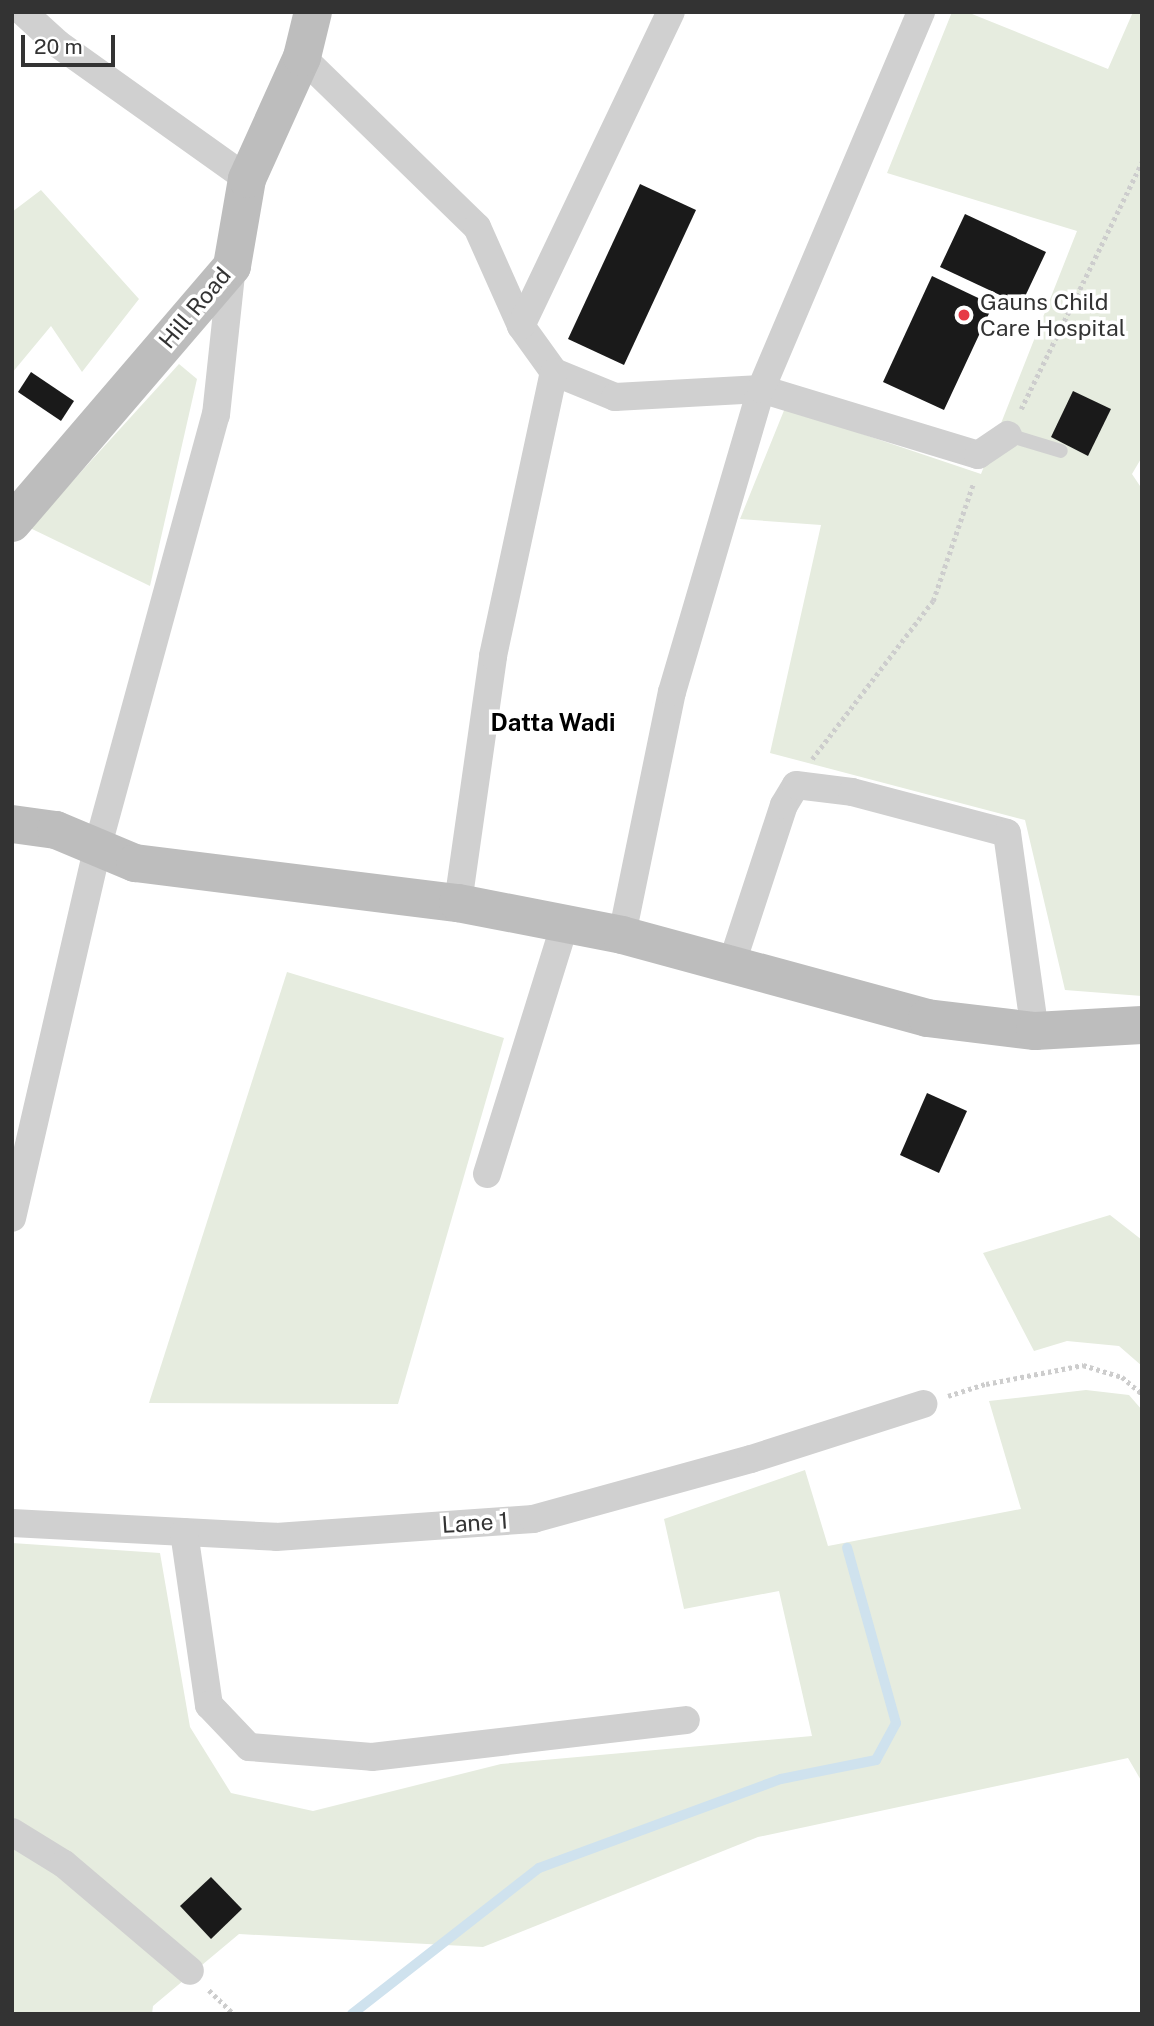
<!DOCTYPE html>
<html>
<head>
<meta charset="utf-8">
<style>
  body { margin:0 }
  #map { position:relative; width:1154px; height:2026px; overflow:hidden; background:#fff; font-family:"Public Sans",sans-serif }
  div>[style] { position:absolute }
  [style*='--x'] { left:calc(var(--x)*1px); top:calc(var(--y)*1px); width:calc(var(--w)*1px); rotate:calc(var(--a)*1deg) }
  .green>* { inset:0; background:#e6ecdf }
  .stream>* { height:10px; margin:-5px; padding:0 5px; transform-origin:5px; border-radius:5px; background:#cfe2ee }
  .building>* { inset:0; background:#1a1a1a }
  .path>* { height:4.5px; margin-top:-2.25px; transform-origin:0; background:repeating-linear-gradient(90deg,#cdcdcd 0 3.5px,transparent 0 7px) }
  .lane>* { height:14px; margin:-7px; padding:0 7px; transform-origin:7px; border-radius:7px; background:#d0d0d0 }
  .street>* { height:28px; margin:-14px; padding:0 14px; transform-origin:14px; border-radius:14px; background:#d0d0d0 }
  .secondary>* { height:38px; margin:-19px; padding:0 19px; transform-origin:19px; border-radius:19px; background:#bdbdbd }
  .dots>* { width:19px; height:19px; translate:-50% -50%; box-sizing:border-box; border:4px solid #fff; border-radius:50% }
  span { translate:-50% -50%; white-space:nowrap; text-align:center; line-height:1.15; -webkit-text-stroke:7px #fff; paint-order:stroke }
  .poi-label { font-size:23px; color:#333 }
  .left { translate:0 -50%; text-align:left }
  .street-label { font-size:23px; color:#333 }
  .neighbourhood-label { font-size:24px; color:#000; font-weight:700 }
  .frame { position:absolute; inset:0; border:14px solid #333; pointer-events:none }
  .scale { position:absolute; left:21px; top:35px; width:94px; height:32px; box-sizing:border-box; border:4px solid #333; border-top:0; padding-left:9px; font-size:21px; line-height:24px; white-space:nowrap; color:#333; -webkit-text-stroke:5px #fff; paint-order:stroke }
</style>
</head>
<body>
<div id="map">
  <div class="green">
    <i style="clip-path:polygon(952px 12px,967px 12px,1108px 69px,1133px 12px,1142px 12px,1142px 457px,1132px 474px,1142px 489px,1142px 996px,1065px 990px,1025px 820px,770px 753px,821px 525px,740px 519px,785px 408px,981px 474px,1077px 231px,887px 173px)"></i>
    <i style="clip-path:polygon(41px 190px,139px 299px,82px 372px,51px 326px,12px 373px,12px 212px)"></i>
    <i style="clip-path:polygon(179px 364px,197px 379px,150px 586px,30px 528px)"></i>
    <i style="clip-path:polygon(287px 972px,504px 1038px,398px 1404px,149px 1403px)"></i>
    <i style="clip-path:polygon(1110px 1215px,1142px 1240px,1142px 1366px,1119px 1346px,1067px 1341px,1034px 1351px,983px 1253px)"></i>
    <i style="clip-path:polygon(1086px 1390px,1129px 1395px,1142px 1410px,1142px 1782px,1128px 1758px,758px 1837px,483px 1947px,239px 1934px,153px 2006px,152px 2014px,12px 2014px,12px 1543px,160px 1553px,190px 1727px,231px 1793px,313px 1811px,501px 1764px,812px 1736px,779px 1591px,684px 1609px,664px 1519px,805px 1470px,828px 1546px,1021px 1509px,989px 1401px)"></i>
  </div>
  <div class="stream">
    <i style="--x:352;--y:2014;--w:237;--a:-38"></i>
    <i style="--x:539;--y:1868;--w:258;--a:-20.2"></i>
    <i style="--x:781;--y:1779;--w:97;--a:-11.3"></i>
    <i style="--x:876;--y:1760;--w:42;--a:-61.6"></i>
    <i style="--x:896;--y:1723;--w:182;--a:-105.6"></i>
  </div>
  <div class="building">
    <i style="clip-path:polygon(640px 184px,696px 210px,624px 365px,568px 339px)"></i>
    <i style="clip-path:polygon(965px 214px,1046px 252px,1021px 305px,940px 267px)"></i>
    <i style="clip-path:polygon(932px 276px,993px 305px,944px 410px,883px 382px)"></i>
    <i style="clip-path:polygon(31px 372px,74px 401px,61px 421px,18px 392px)"></i>
    <i style="clip-path:polygon(1073px 391px,1111px 409px,1088px 456px,1051px 437px)"></i>
    <i style="clip-path:polygon(927px 1093px,967px 1111px,939px 1173px,900px 1155px)"></i>
    <i style="clip-path:polygon(211px 1877px,242px 1909px,211px 1939px,180px 1906px)"></i>
  </div>
  <div class="path">
    <i style="--x:1021;--y:409;--w:275;--a:-63.9"></i>
    <i style="--x:812;--y:759;--w:199;--a:-52.6"></i>
    <i style="--x:933;--y:601;--w:124;--a:-71.1"></i>
    <i style="--x:948;--y:1396;--w:40;--a:-18"></i>
    <i style="--x:986;--y:1384;--w:99;--a:-11.1"></i>
    <i style="--x:1083;--y:1365;--w:41;--a:17.1"></i>
    <i style="--x:1122;--y:1377;--w:26;--a:40"></i>
    <i style="--x:209;--y:1990;--w:35;--a:44"></i>
  </div>
  <div class="lane">
    <i style="--x:1008;--y:435;--w:55;--a:16.8"></i>
  </div>
  <div class="street">
    <i style="--x:23;--y:12;--w:47;--a:42.4"></i>
    <i style="--x:58;--y:44;--w:232;--a:35.5"></i>
    <i style="--x:302;--y:57;--w:244;--a:44.2"></i>
    <i style="--x:477;--y:227;--w:108;--a:66"></i>
    <i style="--x:521;--y:326;--w:57;--a:54.3"></i>
    <i style="--x:554;--y:372;--w:66;--a:22.3"></i>
    <i style="--x:615;--y:397;--w:146;--a:-3.1"></i>
    <i style="--x:761;--y:389;--w:227;--a:16.9"></i>
    <i style="--x:978;--y:455;--w:36;--a:-34"></i>
    <i style="--x:521;--y:326;--w:348;--a:-64.5"></i>
    <i style="--x:458;--y:903;--w:249;--a:-81.9"></i>
    <i style="--x:493;--y:656;--w:290;--a:-77.9"></i>
    <i style="--x:622;--y:935;--w:248;--a:-78.4"></i>
    <i style="--x:672;--y:692;--w:316;--a:-73.6"></i>
    <i style="--x:761;--y:389;--w:410;--a:-67"></i>
    <i style="--x:731;--y:966;--w:169;--a:-71.8"></i>
    <i style="--x:784;--y:805;--w:23;--a:-59"></i>
    <i style="--x:796;--y:785;--w:56;--a:7.1"></i>
    <i style="--x:852;--y:792;--w:160;--a:14.8"></i>
    <i style="--x:1007;--y:833;--w:200;--a:82"></i>
    <i style="--x:487;--y:1174;--w:262;--a:-72.7"></i>
    <i style="--x:12;--y:1218;--w:383;--a:-77"></i>
    <i style="--x:98;--y:845;--w:446;--a:-74.7"></i>
    <i style="--x:216;--y:415;--w:150;--a:-83.9"></i>
    <i style="--x:12;--y:1523;--w:264;--a:3"></i>
    <i style="--x:276;--y:1537;--w:258;--a:-4"></i>
    <i style="--x:533;--y:1519;--w:226;--a:-15.4"></i>
    <i style="--x:751;--y:1459;--w:181;--a:-17.7"></i>
    <i style="--x:184;--y:1532;--w:175;--a:81.8"></i>
    <i style="--x:209;--y:1705;--w:58;--a:46.4"></i>
    <i style="--x:249;--y:1747;--w:123;--a:4.6"></i>
    <i style="--x:372;--y:1757;--w:316;--a:-6.7"></i>
    <i style="--x:12;--y:1832;--w:61;--a:31.6"></i>
    <i style="--x:64;--y:1864;--w:165;--a:40.3"></i>
  </div>
  <div class="secondary">
    <i style="--x:12;--y:523;--w:338;--a:-49.4"></i>
    <i style="--x:232;--y:266;--w:88;--a:-80.2"></i>
    <i style="--x:247;--y:179;--w:134;--a:-65.7"></i>
    <i style="--x:302;--y:57;--w:46;--a:-76.3"></i>
    <i style="--x:12;--y:824;--w:44;--a:7.8"></i>
    <i style="--x:56;--y:830;--w:86;--a:22.7"></i>
    <i style="--x:135;--y:863;--w:325;--a:7.1"></i>
    <i style="--x:458;--y:903;--w:167;--a:11"></i>
    <i style="--x:622;--y:935;--w:316;--a:15.2"></i>
    <i style="--x:927;--y:1018;--w:109;--a:6.9"></i>
    <i style="--x:1035;--y:1031;--w:107;--a:-3.2"></i>
  </div>
  <div class="dots">
    <i style="left:964px;top:315px;background:#e63946"></i>
  </div>
  <div class="poi-label">
    <span class="left" style="left:980px;top:315px">Gauns Child<br>Care Hospital</span>
  </div>
  <div class="street-label">
    <span style="left:195px;top:308px;rotate:-50deg">Hill Road</span>
    <span style="left:475px;top:1523px;rotate:-4deg">Lane 1</span>
  </div>
  <div class="neighbourhood-label">
    <span style="left:553px;top:723px">Datta Wadi</span>
  </div>
  <div class="frame"></div>
  <div class="scale">20 m</div>
</div>
</body>
</html>
